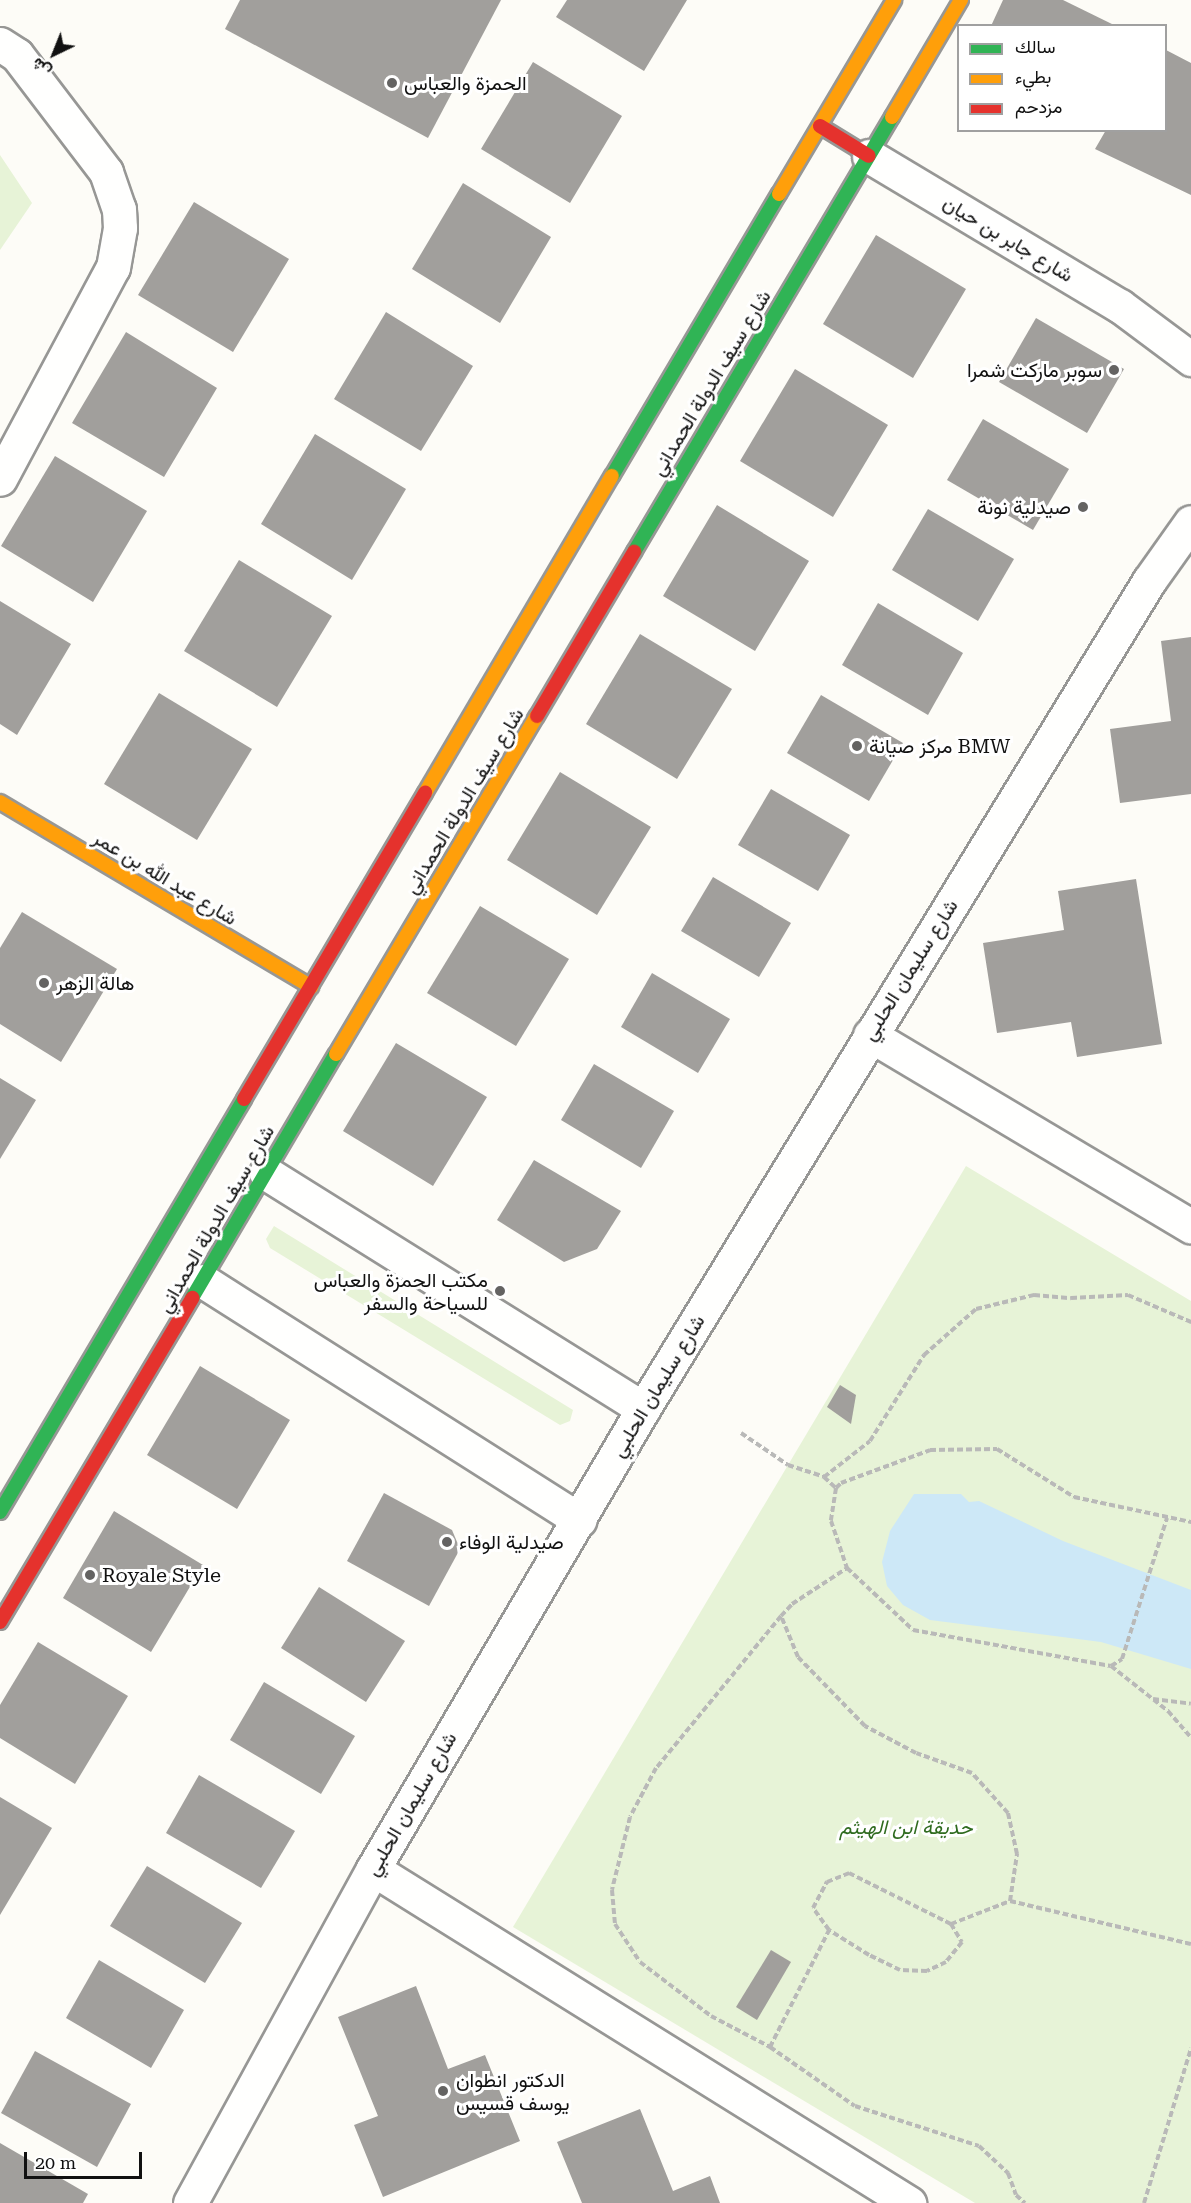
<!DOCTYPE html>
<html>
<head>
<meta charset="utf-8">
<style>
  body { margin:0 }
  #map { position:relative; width:1191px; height:2203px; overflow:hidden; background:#fdfcf7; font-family:"Roboto Serif",Vazirmatn,serif }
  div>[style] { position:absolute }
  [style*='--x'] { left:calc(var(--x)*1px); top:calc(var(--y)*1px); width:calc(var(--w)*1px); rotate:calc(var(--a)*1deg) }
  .green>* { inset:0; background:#e7f3d7 }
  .water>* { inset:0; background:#cde8f7 }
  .building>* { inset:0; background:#a19f9c }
  .path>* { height:4px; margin-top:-2px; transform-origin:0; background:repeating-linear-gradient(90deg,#b9b9b8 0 6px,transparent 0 9px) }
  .roads { filter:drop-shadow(2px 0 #979795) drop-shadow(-2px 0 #979795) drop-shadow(0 2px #979795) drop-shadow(0 -2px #979795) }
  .street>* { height:33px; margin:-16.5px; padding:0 16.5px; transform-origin:16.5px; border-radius:16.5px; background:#fffffe }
  .fast>* { height:14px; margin:-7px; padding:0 7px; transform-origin:7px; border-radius:7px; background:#30b455 }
  .slow>* { height:14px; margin:-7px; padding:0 7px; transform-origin:7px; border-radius:7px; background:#ff9f0a }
  .jam>* { height:14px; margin:-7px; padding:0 7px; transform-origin:7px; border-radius:7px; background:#e5322d }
  .dots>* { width:16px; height:16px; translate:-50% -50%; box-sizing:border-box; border:3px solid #fff; border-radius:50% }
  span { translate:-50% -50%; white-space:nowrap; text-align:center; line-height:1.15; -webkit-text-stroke:6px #fff; paint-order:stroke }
  .poi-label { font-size:20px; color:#111 }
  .left { translate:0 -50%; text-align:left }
  .right { translate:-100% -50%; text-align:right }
  .street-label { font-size:20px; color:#111 }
  .park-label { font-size:20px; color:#2f6b1f; font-style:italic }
  .legend { position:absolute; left:957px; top:24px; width:210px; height:108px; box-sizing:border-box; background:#fff; border:2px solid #a0a0a0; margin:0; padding:8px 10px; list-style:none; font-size:18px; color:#111 }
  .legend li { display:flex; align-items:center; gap:12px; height:30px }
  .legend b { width:30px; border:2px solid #a0a0a0 }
  .north { position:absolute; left:24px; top:24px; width:60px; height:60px; -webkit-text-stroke:4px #fff; paint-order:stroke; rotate:223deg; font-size:16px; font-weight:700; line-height:24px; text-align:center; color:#111 }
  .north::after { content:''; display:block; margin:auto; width:21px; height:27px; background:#111; clip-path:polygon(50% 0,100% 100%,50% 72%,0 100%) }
  .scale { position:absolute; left:24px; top:2152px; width:118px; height:27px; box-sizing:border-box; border:3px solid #111; border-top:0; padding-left:8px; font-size:18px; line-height:21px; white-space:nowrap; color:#111; -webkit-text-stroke:4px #fff; paint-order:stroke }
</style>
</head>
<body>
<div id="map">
  <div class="green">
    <i style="clip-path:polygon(0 155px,32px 203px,0 250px)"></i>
    <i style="clip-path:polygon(966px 1166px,1191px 1301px,1191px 2203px,975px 2203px,513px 1927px)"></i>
    <i style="clip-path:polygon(274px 1226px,573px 1410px,570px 1421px,560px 1425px,270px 1248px,266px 1239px)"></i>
  </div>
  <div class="water">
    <i style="clip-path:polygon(914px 1494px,961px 1494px,969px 1502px,979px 1501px,1063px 1541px,1191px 1590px,1191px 1669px,1101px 1642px,930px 1620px,903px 1605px,887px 1586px,882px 1562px,890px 1531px)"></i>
  </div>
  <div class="building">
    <i style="clip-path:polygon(240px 0,501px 0,428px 138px,225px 29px)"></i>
    <i style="clip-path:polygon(567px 0,687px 0,644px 71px,556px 17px)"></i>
    <i style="clip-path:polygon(1003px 0,1063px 0,1116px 26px,991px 26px)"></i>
    <i style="clip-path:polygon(1166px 50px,1191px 63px,1191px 195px,1095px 149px,1106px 130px,1166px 130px)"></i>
    <i style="clip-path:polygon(533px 62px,622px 116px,570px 203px,481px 149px)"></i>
    <i style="clip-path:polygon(463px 183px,551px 237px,500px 323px,412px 269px)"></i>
    <i style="clip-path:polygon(194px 202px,289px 259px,233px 352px,138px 295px)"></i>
    <i style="clip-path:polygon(876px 235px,966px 289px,913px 378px,823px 324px)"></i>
    <i style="clip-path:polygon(386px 312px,473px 366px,421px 451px,334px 399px)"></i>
    <i style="clip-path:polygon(1036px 318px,1124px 369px,1087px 433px,999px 382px)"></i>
    <i style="clip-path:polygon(126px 332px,217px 388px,164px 477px,72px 423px)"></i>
    <i style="clip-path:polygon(795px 369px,888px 425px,833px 517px,740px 461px)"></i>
    <i style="clip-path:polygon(983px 419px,1069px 469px,1033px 530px,947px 480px)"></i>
    <i style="clip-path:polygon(315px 434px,406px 489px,352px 580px,261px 524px)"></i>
    <i style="clip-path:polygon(55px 456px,147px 511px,93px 602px,1px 546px)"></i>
    <i style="clip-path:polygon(717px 505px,809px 561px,755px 651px,663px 596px)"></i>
    <i style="clip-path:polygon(928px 509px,1014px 559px,978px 621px,892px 570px)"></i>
    <i style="clip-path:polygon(239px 560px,332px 616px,277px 707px,184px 651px)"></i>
    <i style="clip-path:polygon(0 601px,71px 644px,17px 735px,0 724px)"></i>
    <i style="clip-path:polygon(878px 603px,963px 653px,928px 715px,842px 665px)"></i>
    <i style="clip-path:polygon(640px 634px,732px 689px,677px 779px,586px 724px)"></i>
    <i style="clip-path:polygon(1191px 637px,1191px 794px,1120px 803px,1110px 729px,1171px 721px,1161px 641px)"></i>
    <i style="clip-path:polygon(159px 693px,252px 749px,197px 840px,104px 784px)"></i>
    <i style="clip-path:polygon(821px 695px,903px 743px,869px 801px,787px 753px)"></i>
    <i style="clip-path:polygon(560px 772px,651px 827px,597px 915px,507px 860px)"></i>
    <i style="clip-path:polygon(771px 789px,850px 835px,818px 891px,738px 845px)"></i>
    <i style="clip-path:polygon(713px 877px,791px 923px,759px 977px,681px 931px)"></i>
    <i style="clip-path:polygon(1136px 879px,1162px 1044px,1077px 1057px,1071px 1022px,997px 1033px,983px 943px,1064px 930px,1058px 891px)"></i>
    <i style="clip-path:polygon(480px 906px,569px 959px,516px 1046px,427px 993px)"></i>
    <i style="clip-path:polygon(22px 912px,117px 969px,61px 1062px,0 1024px,0 948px)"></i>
    <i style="clip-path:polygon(652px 973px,730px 1019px,698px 1073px,621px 1027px)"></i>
    <i style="clip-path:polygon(396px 1043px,487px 1097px,433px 1186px,343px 1131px)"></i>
    <i style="clip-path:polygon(594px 1064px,674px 1111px,641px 1168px,561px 1120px)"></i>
    <i style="clip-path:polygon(0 1078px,36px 1100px,0 1159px)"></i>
    <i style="clip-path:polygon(534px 1160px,621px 1211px,597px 1249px,564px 1262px,497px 1220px)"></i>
    <i style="clip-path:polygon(200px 1366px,290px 1420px,237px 1509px,147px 1455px)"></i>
    <i style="clip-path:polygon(840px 1385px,856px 1395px,851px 1424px,827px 1407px)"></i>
    <i style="clip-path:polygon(384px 1493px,452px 1530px,460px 1549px,429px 1606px,347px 1561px)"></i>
    <i style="clip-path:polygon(114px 1511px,203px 1565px,151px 1652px,63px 1598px)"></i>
    <i style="clip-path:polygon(319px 1587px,405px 1641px,366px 1702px,281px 1648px)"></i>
    <i style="clip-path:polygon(38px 1642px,128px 1696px,75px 1784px,0 1738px,0 1705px)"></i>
    <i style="clip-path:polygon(264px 1682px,355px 1736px,321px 1794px,230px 1740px)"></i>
    <i style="clip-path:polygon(199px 1775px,295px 1831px,261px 1888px,166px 1833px)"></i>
    <i style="clip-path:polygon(0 1797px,52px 1828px,0 1915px)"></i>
    <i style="clip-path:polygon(147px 1866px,242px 1923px,205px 1983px,110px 1926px)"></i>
    <i style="clip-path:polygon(771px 1950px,791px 1962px,757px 2020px,736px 2007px)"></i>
    <i style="clip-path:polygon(99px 1960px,184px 2010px,151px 2068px,66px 2018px)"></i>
    <i style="clip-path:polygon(416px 1986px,448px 2069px,485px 2055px,520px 2141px,383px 2197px,354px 2125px,378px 2116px,338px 2017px)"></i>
    <i style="clip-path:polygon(35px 2051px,131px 2104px,97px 2167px,1px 2113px)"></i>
    <i style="clip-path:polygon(640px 2109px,673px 2191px,710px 2176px,720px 2203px,582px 2203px,557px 2142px)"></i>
    <i style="clip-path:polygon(0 2143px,88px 2194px,83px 2203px,0 2203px)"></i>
  </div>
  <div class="path">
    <i style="--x:741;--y:1433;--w:57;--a:34.2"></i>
    <i style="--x:788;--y:1465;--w:38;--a:18"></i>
    <i style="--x:824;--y:1477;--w:16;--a:43"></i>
    <i style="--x:836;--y:1488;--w:33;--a:99"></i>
    <i style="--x:831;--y:1521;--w:50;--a:71.2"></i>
    <i style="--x:824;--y:1477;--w:58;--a:-38"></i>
    <i style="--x:870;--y:1441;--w:102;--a:-57.9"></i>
    <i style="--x:924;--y:1355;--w:69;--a:-41.5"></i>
    <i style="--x:976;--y:1309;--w:60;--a:-13.6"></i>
    <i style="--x:1034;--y:1295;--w:37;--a:5"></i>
    <i style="--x:1071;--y:1298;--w:57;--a:-3"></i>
    <i style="--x:1128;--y:1295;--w:69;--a:23.2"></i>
    <i style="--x:836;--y:1488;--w:7;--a:-45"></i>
    <i style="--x:841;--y:1483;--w:95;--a:-20.3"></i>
    <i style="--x:930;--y:1450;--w:67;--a:-0.9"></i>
    <i style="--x:997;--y:1449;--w:91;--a:31.9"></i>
    <i style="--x:1074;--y:1497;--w:120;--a:12.1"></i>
    <i style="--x:781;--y:1616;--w:16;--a:-47"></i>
    <i style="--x:792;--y:1604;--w:66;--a:-33.2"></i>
    <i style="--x:847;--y:1568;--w:91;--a:43.2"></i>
    <i style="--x:913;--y:1630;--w:201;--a:10.3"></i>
    <i style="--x:1111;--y:1666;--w:73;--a:38.3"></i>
    <i style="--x:1168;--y:1711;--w:35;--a:49"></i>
    <i style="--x:1111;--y:1666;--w:13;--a:-32"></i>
    <i style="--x:1122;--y:1659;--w:148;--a:-72.3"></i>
    <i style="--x:1153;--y:1699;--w:38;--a:7"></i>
    <i style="--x:849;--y:1873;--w:114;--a:26.6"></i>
    <i style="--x:951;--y:1924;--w:21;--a:59"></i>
    <i style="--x:962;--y:1942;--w:26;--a:129"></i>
    <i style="--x:946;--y:1962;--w:21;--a:155"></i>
    <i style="--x:927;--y:1971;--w:27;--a:-178"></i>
    <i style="--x:900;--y:1970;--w:34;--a:-154"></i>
    <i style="--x:869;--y:1955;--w:47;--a:-148"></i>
    <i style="--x:829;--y:1930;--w:27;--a:-126"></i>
    <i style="--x:813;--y:1908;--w:30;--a:-62"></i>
    <i style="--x:827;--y:1882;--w:24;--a:-22"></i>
    <i style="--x:1010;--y:1901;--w:186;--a:13.4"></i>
    <i style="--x:951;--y:1924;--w:63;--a:-21.3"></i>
    <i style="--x:1010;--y:1901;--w:48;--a:-81.5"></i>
    <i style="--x:1017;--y:1854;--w:42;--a:-102.4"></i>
    <i style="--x:1008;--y:1813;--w:54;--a:-132"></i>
    <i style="--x:972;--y:1773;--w:59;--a:-160.3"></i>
    <i style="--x:916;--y:1753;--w:58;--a:-152.1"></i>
    <i style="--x:865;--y:1726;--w:96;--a:-134.2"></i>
    <i style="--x:798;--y:1657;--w:44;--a:-112.5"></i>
    <i style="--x:781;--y:1616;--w:197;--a:129.4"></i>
    <i style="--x:656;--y:1768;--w:55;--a:118"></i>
    <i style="--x:630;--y:1817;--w:75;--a:103.9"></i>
    <i style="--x:612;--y:1890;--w:34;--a:85"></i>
    <i style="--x:615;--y:1924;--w:45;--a:56.7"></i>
    <i style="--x:640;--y:1962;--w:89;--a:37.3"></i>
    <i style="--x:711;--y:2016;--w:67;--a:27.7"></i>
    <i style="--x:770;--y:2047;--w:103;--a:34.8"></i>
    <i style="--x:855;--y:2106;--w:130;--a:17.9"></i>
    <i style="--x:979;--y:2146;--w:40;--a:43"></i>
    <i style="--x:1008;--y:2173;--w:23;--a:70"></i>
    <i style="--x:1016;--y:2195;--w:12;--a:42"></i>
    <i style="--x:770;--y:2047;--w:131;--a:-63.2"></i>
    <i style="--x:1144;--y:2203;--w:162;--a:-73.1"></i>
  </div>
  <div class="roads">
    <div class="street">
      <i style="--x:0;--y:44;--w:20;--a:33"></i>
      <i style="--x:17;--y:55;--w:147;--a:52.7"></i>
      <i style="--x:106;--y:172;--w:39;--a:71"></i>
      <i style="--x:119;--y:209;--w:19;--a:87"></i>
      <i style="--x:120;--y:228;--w:40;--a:100"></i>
      <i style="--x:113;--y:267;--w:240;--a:118.1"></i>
      <i style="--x:869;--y:156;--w:292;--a:30.9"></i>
      <i style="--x:1120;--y:306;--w:89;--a:36.7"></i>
      <i style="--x:870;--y:1035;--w:374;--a:30.8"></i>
      <i style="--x:266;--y:1173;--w:445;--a:32"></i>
      <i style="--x:203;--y:1281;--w:446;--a:32.4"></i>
      <i style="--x:373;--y:1869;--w:632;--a:31.93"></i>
      <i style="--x:190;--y:2203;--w:381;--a:-61.3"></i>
      <i style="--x:373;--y:1869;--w:533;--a:-59.59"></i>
      <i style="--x:643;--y:1409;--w:970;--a:-58.57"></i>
      <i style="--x:1149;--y:581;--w:72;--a:-54.6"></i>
    </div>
    <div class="fast">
      <i style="--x:612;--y:476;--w:328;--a:-59.4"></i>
      <i style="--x:634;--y:552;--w:506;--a:-59.33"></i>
      <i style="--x:192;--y:1298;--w:283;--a:-59.5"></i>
      <i style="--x:0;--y:1512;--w:480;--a:-59.4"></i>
    </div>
    <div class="slow">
      <i style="--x:892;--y:117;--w:136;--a:-59.5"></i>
      <i style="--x:779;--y:194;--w:226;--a:-59.3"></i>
      <i style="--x:425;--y:793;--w:368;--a:-59.5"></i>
      <i style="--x:0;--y:802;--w:362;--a:30.7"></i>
      <i style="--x:336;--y:1054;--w:393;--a:-59.3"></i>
    </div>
    <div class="jam">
      <i style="--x:820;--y:126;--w:57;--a:31.5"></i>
      <i style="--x:537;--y:716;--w:191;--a:-59.4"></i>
      <i style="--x:244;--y:1099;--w:356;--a:-59.4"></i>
      <i style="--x:0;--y:1622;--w:377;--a:-59.3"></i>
    </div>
  </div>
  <div class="dots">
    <i style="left:392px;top:83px;background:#646362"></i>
    <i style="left:1114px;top:370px;background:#646362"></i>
    <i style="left:1083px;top:507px;background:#646362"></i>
    <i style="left:857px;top:746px;background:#646362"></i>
    <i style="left:44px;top:983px;background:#646362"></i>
    <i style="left:500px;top:1291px;background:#646362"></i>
    <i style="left:447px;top:1542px;background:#646362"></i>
    <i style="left:90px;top:1575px;background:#646362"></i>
    <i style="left:443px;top:2091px;background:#646362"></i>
  </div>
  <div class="poi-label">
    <span class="left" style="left:404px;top:83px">الحمزة والعباس</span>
    <span class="right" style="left:1102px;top:370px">سوبر ماركت شمرا</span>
    <span class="right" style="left:1071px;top:507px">صيدلية نونة</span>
    <span class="left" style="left:869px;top:746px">مركز صيانة BMW</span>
    <span class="left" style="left:56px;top:983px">هالة الزهر</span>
    <span class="right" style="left:488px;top:1292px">مكتب الحمزة والعباس<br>للسياحة والسفر</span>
    <span class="left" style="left:459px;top:1542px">صيدلية الوفاء</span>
    <span class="left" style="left:102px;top:1575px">Royale Style</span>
    <span class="left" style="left:456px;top:2092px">الدكتور انطوان<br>يوسف قسيس</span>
  </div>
  <div class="street-label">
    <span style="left:1008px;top:239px;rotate:31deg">شارع جابر بن حيان</span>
    <span style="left:711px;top:383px;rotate:-59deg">شارع سيف الدولة الحمداني</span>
    <span style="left:464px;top:801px;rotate:-59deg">شارع سيف الدولة الحمداني</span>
    <span style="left:165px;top:878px;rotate:31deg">شارع عبد الله بن عمر</span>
    <span style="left:910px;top:970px;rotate:-58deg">شارع سليمان الحلبي</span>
    <span style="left:216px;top:1219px;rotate:-60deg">شارع سيف الدولة الحمداني</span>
    <span style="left:658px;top:1386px;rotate:-59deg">شارع سليمان الحلبي</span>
    <span style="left:411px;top:1804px;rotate:-60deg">شارع سليمان الحلبي</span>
  </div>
  <div class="park-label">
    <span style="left:906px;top:1827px">حديقة ابن الهيثم</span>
  </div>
  <ul class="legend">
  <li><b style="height:8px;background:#30b455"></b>سالك</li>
  <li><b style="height:8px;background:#ff9f0a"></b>بطيء</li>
  <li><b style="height:8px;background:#e5322d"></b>مزدحم</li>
  </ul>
  <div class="north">ش</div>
  <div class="scale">20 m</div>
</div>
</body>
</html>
